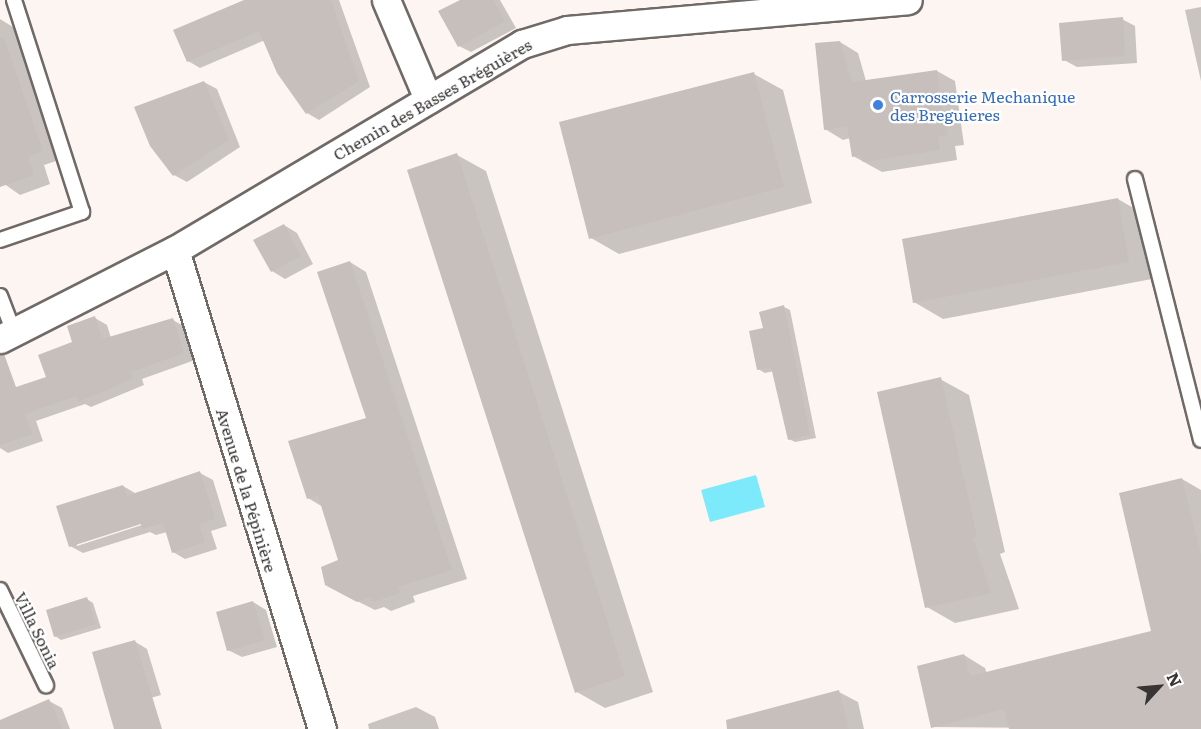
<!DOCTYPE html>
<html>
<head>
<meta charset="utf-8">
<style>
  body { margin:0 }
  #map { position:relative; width:1201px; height:729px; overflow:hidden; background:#fdf5f2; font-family:Literata,serif }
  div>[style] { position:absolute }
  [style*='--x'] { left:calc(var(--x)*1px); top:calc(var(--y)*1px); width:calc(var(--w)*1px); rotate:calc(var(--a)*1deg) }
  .water>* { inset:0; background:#7deafc }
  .shadow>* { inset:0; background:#0003 }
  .building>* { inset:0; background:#c6bfbc }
  .roads { filter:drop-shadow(2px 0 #706a67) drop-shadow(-2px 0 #706a67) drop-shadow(0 2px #706a67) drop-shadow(0 -2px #706a67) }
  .lane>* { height:14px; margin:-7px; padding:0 7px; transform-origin:7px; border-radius:7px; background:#fff }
  .street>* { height:27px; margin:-13.5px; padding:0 13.5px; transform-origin:13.5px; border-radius:13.5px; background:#fff }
  .dots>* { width:16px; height:16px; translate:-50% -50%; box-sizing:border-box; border:3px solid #fff; border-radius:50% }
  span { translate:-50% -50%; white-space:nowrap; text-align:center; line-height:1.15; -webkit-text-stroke:4.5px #fff; paint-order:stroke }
  .shop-label { font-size:16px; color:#366cbe }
  .left { translate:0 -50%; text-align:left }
  .street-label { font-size:16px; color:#373433 }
  .north { position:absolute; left:1129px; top:657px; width:60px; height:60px; -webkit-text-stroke:4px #fff; paint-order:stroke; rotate:64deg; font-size:16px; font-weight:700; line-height:24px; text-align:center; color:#373433 }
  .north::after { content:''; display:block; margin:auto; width:21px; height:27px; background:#373433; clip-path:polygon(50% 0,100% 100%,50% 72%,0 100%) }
</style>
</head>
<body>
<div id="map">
  <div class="water">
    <i style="clip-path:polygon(756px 475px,765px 507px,710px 522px,701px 490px)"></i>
  </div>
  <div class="shadow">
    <i style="clip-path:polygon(248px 0,339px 0,370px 87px,319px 120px,307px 113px,265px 40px,200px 68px,188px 61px)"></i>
    <i style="clip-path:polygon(463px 0,500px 0,516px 28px,471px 52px,459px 46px)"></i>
    <i style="clip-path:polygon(1201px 7px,1201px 81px,1185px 10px)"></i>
    <i style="clip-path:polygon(0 19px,13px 27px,59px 160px,44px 165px,50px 184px,20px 195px,0 181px)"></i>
    <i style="clip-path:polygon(1122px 19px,1135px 26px,1137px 63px,1077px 67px,1064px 60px)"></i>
    <i style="clip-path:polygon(840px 42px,858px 53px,866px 81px,937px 71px,955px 81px,964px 145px,955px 146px,957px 160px,882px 172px,853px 156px,850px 138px,843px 140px,825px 129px)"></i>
    <i style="clip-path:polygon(754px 74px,783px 90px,812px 203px,619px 254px,591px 238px)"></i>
    <i style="clip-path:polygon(204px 82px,217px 89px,240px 147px,187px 182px,174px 175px)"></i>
    <i style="clip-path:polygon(457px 155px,486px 171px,653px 692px,605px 708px,577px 692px)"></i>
    <i style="clip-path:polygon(1118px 199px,1147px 216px,1157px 278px,943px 319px,914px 302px)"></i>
    <i style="clip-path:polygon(284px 225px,297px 233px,313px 264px,285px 279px,272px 271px)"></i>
    <i style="clip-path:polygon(350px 262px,366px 272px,467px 579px,413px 596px,415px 602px,391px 611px,384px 607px,375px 610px,343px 594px,340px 561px,323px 507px,308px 498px,367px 419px)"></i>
    <i style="clip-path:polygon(784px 307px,790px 310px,816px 438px,795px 442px,789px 439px,774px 371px,765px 373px,758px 369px,764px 329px)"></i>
    <i style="clip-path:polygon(95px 318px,107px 325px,111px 338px,173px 320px,185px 327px,195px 360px,142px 379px,144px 385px,91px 407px,85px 404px,36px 421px,43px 441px,8px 453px,0 448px,0 393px,48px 378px)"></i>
    <i style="clip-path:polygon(940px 379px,969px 395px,1005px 552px,1000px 554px,1019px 609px,955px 623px,927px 607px)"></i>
    <i style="clip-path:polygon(evenodd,200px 473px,213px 480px,227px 526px,211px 531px,217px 549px,185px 559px,173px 552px,167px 532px,156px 535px,150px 532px,83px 553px,70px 546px,123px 486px,135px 493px,200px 473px,148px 520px,148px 523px,77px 546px,77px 543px,148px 520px)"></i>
    <i style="clip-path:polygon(1182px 479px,1201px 490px,1201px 729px,932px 727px,964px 655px,985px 668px,987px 674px,1153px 632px)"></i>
    <i style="clip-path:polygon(87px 599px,93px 603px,101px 628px,61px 640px,55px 636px)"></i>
    <i style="clip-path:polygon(253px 602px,266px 610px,277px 647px,242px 657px,228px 650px)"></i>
    <i style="clip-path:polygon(134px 641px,147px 649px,161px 695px,120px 707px)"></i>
    <i style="clip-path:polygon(839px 692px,858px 702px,864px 729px,738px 729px)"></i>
    <i style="clip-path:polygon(49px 701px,62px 708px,70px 729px,33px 729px)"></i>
    <i style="clip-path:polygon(416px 707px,435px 717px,439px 729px,369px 729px,368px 724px)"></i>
  </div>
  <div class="building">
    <i style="clip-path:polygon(244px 0,331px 0,359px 81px,306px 114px,277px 73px,259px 31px,187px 62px,173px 30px)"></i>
    <i style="clip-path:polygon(460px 0,493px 0,505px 21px,458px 47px,438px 11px)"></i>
    <i style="clip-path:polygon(1123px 17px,1125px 56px,1062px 61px,1059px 23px)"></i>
    <i style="clip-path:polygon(4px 38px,43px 151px,28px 156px,34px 175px,0 187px,0 39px)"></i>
    <i style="clip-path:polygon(840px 41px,852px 82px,937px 70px,947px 135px,938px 136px,940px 150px,863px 162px,861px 155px,852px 157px,847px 126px,824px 130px,815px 43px)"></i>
    <i style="clip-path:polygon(754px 72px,784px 187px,589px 239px,559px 122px)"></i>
    <i style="clip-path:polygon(204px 81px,229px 140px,173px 176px,150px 146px,134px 107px)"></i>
    <i style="clip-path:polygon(457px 153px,625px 676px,575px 693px,407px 170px)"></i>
    <i style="clip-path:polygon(1118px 198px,1129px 262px,913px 303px,902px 239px)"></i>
    <i style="clip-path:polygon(284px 224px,301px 256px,271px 272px,253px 240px)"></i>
    <i style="clip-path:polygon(350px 261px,452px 570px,398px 587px,400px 593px,373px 602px,370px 597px,357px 602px,325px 585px,321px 567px,338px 560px,318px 496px,307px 499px,288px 441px,366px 418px,317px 272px)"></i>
    <i style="clip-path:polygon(784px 305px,810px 435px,788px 440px,771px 367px,757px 370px,749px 331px,763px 328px,759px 312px)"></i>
    <i style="clip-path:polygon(95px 316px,102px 339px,173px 318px,184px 353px,131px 372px,133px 378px,98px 394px,78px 402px,76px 396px,25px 414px,32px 434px,0 445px,0 355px,4px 354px,16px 387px,46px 377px,38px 355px,72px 342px,67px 326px)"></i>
    <i style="clip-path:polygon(941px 377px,977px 536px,973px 538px,991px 593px,925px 608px,877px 392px)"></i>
    <i style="clip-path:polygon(200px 471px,215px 519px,199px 524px,205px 542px,172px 553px,163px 523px,142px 529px,141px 524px,69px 547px,56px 506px,123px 485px,127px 496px)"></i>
    <i style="clip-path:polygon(1182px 478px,1201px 555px,1201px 729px,1009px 729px,1004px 709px,931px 728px,917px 666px,964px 654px,970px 676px,1151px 631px,1119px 493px)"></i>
    <i style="clip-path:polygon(87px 597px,96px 624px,54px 637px,46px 610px)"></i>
    <i style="clip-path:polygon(253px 601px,265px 640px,227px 651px,216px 612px)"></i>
    <i style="clip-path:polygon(135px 640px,162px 729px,114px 729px,92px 652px)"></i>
    <i style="clip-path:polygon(839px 690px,849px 729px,727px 729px,726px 720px)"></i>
    <i style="clip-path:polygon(49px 699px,62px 729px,0 729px,0 720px)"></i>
  </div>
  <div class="roads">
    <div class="lane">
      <i style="--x:1135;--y:179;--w:269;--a:75.8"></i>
      <i style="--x:0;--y:240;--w:87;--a:-18.9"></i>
      <i style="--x:82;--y:212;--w:223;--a:-107.8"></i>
      <i style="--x:0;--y:296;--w:39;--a:69"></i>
      <i style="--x:0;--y:590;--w:106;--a:64.2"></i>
    </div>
    <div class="street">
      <i style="--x:386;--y:0;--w:108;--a:67"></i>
      <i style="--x:175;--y:250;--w:501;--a:72.94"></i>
      <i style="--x:0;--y:339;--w:196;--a:-27"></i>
      <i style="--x:175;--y:250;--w:404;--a:-30.7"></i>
      <i style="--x:522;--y:44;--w:47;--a:-17.3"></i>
      <i style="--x:567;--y:30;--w:342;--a:-5"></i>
    </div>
  </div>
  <div class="dots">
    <i style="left:878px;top:105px;background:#3f7fe0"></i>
  </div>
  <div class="shop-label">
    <span class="left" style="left:890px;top:105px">Carrosserie Mechanique<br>des Breguieres</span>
  </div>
  <div class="street-label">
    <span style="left:432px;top:99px;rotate:-30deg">Chemin des Basses Bréguières</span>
    <span style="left:247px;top:490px;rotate:73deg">Avenue de la Pépinière</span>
    <span style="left:38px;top:630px;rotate:64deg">Villa Sonia</span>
  </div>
  <div class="north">N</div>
</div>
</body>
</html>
